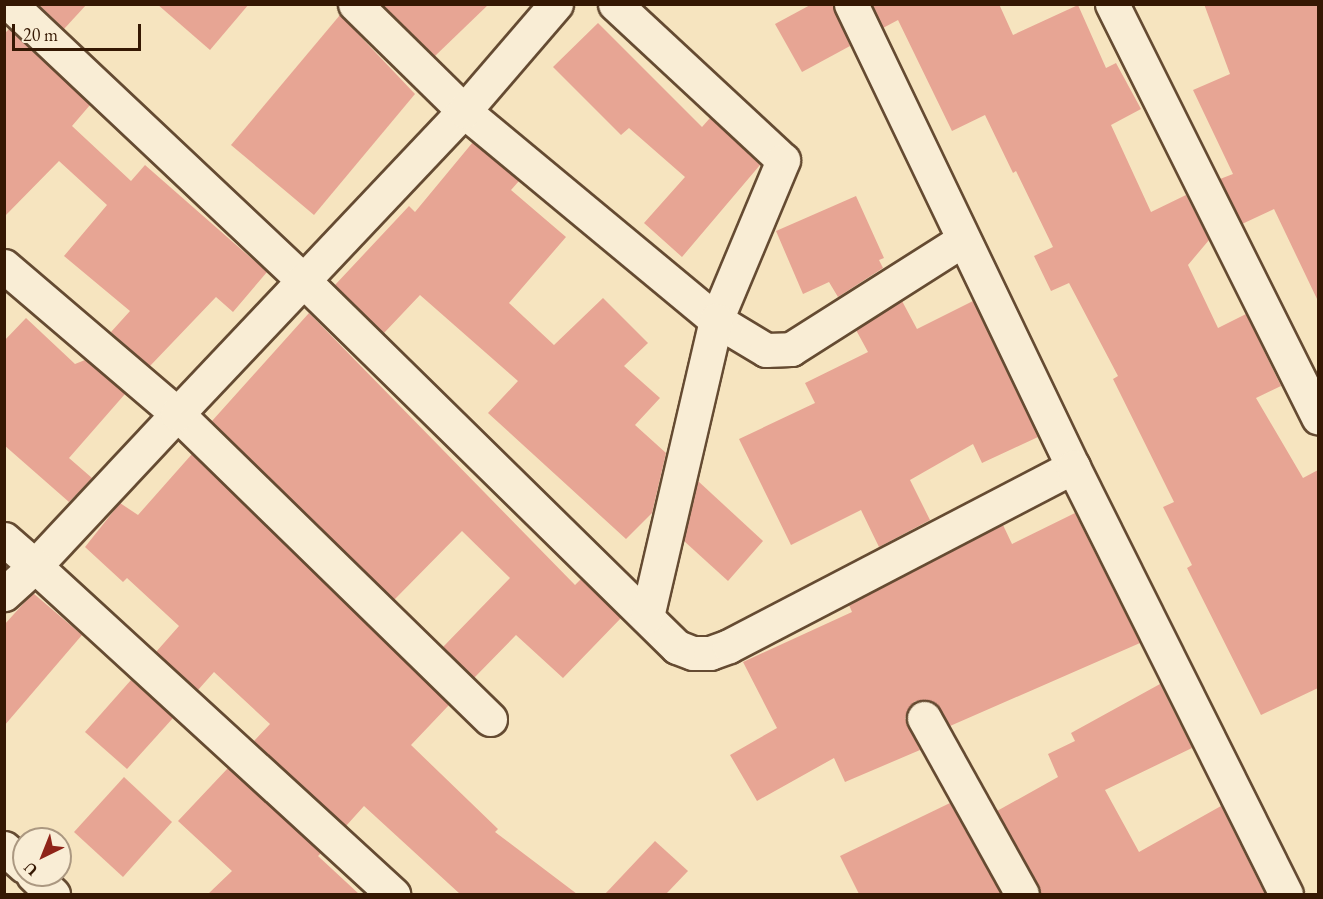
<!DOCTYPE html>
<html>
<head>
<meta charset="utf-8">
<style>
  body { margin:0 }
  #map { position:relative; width:1323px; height:899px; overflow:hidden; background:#f6e4bf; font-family:"EB Garamond",serif }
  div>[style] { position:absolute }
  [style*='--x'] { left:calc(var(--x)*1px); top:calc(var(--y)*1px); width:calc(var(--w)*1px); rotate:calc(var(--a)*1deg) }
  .building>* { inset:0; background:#e7a594 }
  .roads { filter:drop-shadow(2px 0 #654b32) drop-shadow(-2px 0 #654b32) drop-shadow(0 2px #654b32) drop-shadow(0 -2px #654b32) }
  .minor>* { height:33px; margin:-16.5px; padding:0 16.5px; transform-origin:16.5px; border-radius:16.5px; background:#f9edd5 }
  span { translate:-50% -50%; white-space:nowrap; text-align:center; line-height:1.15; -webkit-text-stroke:5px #f9edd5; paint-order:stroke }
  .frame { position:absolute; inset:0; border:6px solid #351803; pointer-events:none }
  .north { position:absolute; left:12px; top:827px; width:60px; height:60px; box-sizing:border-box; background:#f9edd5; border:2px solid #ab9881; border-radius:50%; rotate:223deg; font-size:16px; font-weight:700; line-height:24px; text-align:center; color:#351803 }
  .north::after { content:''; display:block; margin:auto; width:21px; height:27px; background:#8f2418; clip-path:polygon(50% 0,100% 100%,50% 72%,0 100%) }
  .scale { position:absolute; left:12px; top:24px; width:129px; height:27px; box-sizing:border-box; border:3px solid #351803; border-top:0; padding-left:8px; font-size:18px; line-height:21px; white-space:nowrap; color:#351803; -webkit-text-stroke:4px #f9edd5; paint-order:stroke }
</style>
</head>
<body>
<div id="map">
  <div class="building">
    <i style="clip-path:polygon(38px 4px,87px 4px,64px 29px)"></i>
    <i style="clip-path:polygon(157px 4px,249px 4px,210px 50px)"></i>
    <i style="clip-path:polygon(382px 4px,489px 4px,435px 56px)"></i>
    <i style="clip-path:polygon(812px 4px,833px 4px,850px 46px,802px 72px,775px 24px)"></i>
    <i style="clip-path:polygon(872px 4px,999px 4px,1013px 35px,1078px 5px,1106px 68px,1116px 63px,1141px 109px,1111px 125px,1151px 212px,1186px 195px,1209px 240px,1188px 265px,1218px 328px,1246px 314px,1281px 386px,1256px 398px,1303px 478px,1318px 470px,1318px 688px,1261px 715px,1187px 568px,1192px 565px,1163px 507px,1174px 502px,1113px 379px,1118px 376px,1069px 283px,1051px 291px,1034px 256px,1053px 247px,1016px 171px,1013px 173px,985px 115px,952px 131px,898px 20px,883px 28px)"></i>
    <i style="clip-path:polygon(1204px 4px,1318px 4px,1318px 301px,1274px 209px,1242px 224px,1220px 179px,1233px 174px,1193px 90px,1230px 74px)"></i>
    <i style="clip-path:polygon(340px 15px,415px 94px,314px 215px,231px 145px)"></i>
    <i style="clip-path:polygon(598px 23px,702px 127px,710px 118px,760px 165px,682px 257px,644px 223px,685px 177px,629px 128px,621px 135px,553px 67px)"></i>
    <i style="clip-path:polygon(9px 29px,90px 105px,72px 126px,131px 181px,145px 165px,267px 272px,233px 312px,216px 297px,150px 366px,111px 332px,130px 311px,64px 256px,107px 205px,59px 161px,4px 217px,4px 34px)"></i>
    <i style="clip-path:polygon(473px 142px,519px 181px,511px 190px,566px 237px,509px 303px,554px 345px,603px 298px,648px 343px,624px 366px,660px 398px,635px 425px,666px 453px,652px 513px,626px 539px,488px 413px,518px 381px,420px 295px,384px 333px,335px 285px,409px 206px,415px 212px)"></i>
    <i style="clip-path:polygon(856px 196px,884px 258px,879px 260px,883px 268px,838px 297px,829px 282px,803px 294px,776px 231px)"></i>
    <i style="clip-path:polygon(902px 301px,917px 329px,973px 301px,1038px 437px,982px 463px,973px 444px,910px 480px,930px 520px,879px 547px,861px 510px,791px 545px,739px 439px,815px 403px,805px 383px,868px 352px,856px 330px)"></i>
    <i style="clip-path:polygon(309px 313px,575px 585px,581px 579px,621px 618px,563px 678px,516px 635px,474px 678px,443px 647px,510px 578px,462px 531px,394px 600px,212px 421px)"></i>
    <i style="clip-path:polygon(26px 318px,75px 364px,85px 360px,125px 394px,69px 458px,92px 478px,69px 502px,4px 445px,4px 341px)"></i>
    <i style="clip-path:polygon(192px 454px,449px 705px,411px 745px,498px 829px,495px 832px,577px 894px,460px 894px,364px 806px,346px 826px,254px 741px,270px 724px,214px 672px,198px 690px,156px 652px,179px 626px,127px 578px,123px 582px,85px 547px,120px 503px,138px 515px)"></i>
    <i style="clip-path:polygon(698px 481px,763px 541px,728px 581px,684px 541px)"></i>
    <i style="clip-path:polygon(1075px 513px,1140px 643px,950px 726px,934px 702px,915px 701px,905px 718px,920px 750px,845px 782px,834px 758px,757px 801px,730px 755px,777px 728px,743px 662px,852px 612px,849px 605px,1003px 525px,1012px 544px)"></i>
    <i style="clip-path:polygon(33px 593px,82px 635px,4px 726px,4px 625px)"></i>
    <i style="clip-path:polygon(131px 680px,173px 718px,127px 769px,85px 732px)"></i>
    <i style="clip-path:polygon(1160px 684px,1192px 748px,1105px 790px,1139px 852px,1221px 806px,1265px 894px,1041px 894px,997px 811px,1058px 777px,1048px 754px,1075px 741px,1071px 733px)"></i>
    <i style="clip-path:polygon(228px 768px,321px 853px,318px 856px,359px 894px,208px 894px,232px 871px,178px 821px)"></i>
    <i style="clip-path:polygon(124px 777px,172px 822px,123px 877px,74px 832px)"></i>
    <i style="clip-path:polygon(950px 803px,1001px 894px,859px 894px,840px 856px)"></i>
    <i style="clip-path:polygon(655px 841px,688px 871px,666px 894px,605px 894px)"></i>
  </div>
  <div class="roads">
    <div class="minor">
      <i style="--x:10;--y:4;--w:405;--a:43.3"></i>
      <i style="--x:305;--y:282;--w:521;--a:44.46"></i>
      <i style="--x:677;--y:647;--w:17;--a:21"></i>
      <i style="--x:693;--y:653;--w:17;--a:0"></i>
      <i style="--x:710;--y:653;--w:20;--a:-20"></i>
      <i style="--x:729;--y:646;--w:388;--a:-27.5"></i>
      <i style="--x:355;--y:4;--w:153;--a:44.5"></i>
      <i style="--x:464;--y:111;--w:327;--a:39.7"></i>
      <i style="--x:716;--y:320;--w:58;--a:31"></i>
      <i style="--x:766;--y:350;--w:25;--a:-2"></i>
      <i style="--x:791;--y:349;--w:204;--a:-32.4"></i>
      <i style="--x:615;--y:4;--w:229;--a:42.9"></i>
      <i style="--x:783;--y:160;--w:173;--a:112.7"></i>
      <i style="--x:716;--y:320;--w:304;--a:103.1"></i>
      <i style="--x:851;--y:4;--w:513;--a:64.38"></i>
      <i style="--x:1073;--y:467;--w:477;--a:63.5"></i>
      <i style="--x:1112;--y:4;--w:462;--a:63.5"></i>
      <i style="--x:4;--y:266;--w:228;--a:40.5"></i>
      <i style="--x:177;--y:414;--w:208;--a:133.1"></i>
      <i style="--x:35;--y:566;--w:486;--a:42.5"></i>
      <i style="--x:4;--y:539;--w:41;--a:41.1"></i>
      <i style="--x:35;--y:566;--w:42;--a:137.9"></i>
      <i style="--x:924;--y:718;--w:201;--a:60.9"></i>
      <i style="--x:490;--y:719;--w:437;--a:-135.7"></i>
      <i style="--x:177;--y:414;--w:417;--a:-46.6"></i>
      <i style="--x:464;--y:111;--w:141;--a:-49.3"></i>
      <i style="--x:4;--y:848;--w:27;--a:42"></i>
      <i style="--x:33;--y:875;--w:28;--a:44"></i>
    </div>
  </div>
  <div class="frame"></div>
  <div class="north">U</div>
  <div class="scale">20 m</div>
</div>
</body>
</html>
